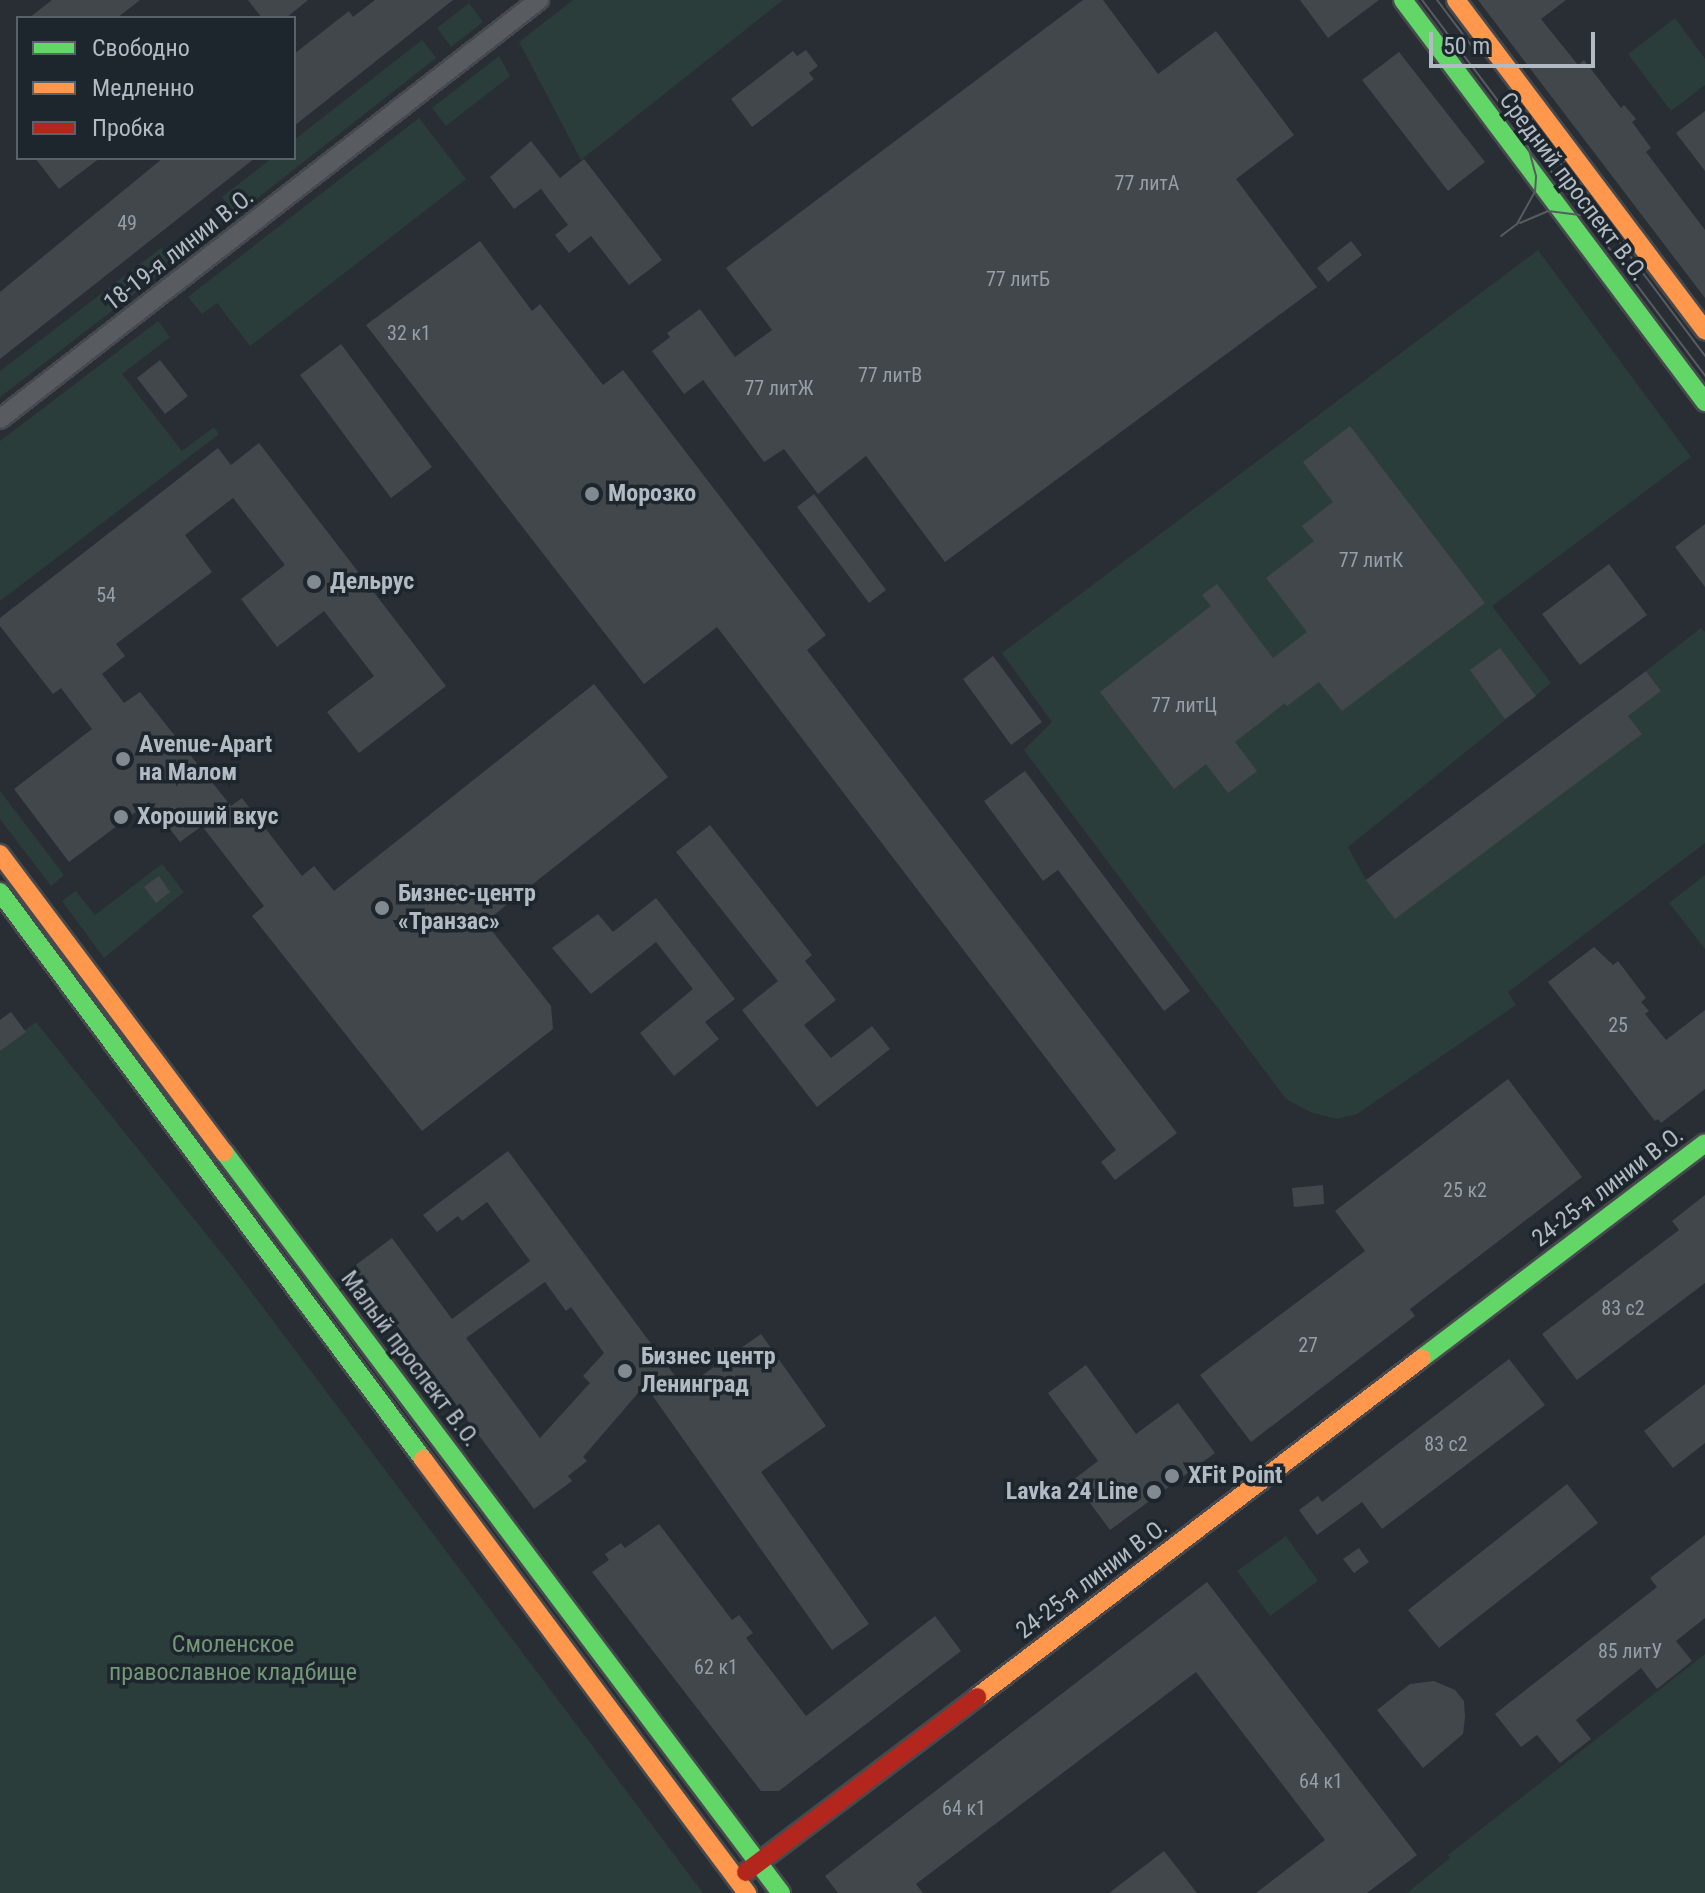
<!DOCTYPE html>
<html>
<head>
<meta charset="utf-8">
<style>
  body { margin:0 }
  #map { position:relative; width:1705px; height:1893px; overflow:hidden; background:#282e33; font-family:"Roboto Condensed",sans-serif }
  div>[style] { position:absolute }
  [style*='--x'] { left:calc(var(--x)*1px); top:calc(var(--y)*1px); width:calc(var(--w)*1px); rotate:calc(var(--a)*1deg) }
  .green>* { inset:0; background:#2b3d3b }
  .building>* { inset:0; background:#42474b }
  .roads { filter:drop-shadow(2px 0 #464a4e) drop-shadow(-2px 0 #464a4e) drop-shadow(0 2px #464a4e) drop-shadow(0 -2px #464a4e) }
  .street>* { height:18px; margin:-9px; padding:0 9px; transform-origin:9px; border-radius:9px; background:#585c61 }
  .fast>* { height:18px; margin:-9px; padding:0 9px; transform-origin:9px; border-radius:9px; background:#63d668 }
  .slow>* { height:18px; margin:-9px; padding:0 9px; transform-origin:9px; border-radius:9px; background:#ff974d }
  .jam>* { height:18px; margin:-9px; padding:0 9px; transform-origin:9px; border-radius:9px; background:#b3261e }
  .tram>* { height:2px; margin:-1px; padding:0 1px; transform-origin:1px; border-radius:1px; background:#575c5f }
  .dots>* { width:22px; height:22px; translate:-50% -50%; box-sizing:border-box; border:4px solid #1d252d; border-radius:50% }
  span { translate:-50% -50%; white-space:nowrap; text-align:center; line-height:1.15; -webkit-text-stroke:7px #1d252d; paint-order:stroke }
  .number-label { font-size:20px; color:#969ea6 }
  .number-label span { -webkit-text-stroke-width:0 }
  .street-label { font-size:24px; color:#b2bbc4 }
  .poi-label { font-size:24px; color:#b2bbc4; font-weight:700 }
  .left { translate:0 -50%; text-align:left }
  .right { translate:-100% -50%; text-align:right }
  .park-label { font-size:24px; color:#739777 }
  .legend { position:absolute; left:16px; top:16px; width:280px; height:144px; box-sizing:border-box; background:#1d252d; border:2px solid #596169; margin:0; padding:10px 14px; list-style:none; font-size:24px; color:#b2bbc4 }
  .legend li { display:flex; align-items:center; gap:16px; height:40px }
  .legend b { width:40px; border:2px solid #596169 }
  .scale { position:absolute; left:1429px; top:32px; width:166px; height:36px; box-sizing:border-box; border:4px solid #b2bbc4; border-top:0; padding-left:10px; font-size:24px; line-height:28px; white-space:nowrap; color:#b2bbc4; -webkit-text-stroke:6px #1d252d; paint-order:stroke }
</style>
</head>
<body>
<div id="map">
  <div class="green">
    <i style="clip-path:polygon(573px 0,783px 0,581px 160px,519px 42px)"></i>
    <i style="clip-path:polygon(469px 3px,483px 22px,451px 47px,437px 28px)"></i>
    <i style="clip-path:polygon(1675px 18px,1705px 59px,1705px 85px,1671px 111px,1628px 54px)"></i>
    <i style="clip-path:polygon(422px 40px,436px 58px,236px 215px,222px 197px,272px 158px,294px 158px,294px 140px)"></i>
    <i style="clip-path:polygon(499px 56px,510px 76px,446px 126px,432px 108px)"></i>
    <i style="clip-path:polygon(419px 118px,466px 179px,250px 346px,217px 303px,202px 314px,188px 297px)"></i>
    <i style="clip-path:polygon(161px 248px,173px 264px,0 397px,0 371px)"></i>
    <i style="clip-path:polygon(1538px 250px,1691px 457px,1492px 606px,1551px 683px,1348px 847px,1366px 880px,1642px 734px,1628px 716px,1661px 691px,1646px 671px,1701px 628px,1705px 632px,1705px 843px,1508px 992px,1516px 1005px,1357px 1114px,1337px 1119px,1310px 1112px,1286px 1099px,1024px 750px,1052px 722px,1002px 653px)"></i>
    <i style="clip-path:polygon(158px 321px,170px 337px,122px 374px,182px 451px,214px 427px,219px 434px,0 601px,0 441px)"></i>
    <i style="clip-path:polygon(0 791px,64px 875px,51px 886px,0 819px)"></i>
    <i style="clip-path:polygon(162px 864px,184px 892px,104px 958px,62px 901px,76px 891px,95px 915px)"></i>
    <i style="clip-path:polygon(1705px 875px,1705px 949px,1669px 903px)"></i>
    <i style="clip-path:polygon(36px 1022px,231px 1265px,703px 1893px,0 1893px,0 1049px)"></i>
    <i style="clip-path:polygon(1286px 1536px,1318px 1581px,1270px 1616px,1237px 1571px)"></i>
    <i style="clip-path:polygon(1705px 1654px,1705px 1893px,1407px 1893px,1450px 1858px,1448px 1855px)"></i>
  </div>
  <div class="building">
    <i style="clip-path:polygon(52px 0,140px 0,117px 18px,29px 18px)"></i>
    <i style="clip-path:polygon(248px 0,308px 0,286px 18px,262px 18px)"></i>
    <i style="clip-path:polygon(375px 0,453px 0,294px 126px,294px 54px,349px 11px,353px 17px)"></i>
    <i style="clip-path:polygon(1083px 0,1103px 0,1158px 74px,1216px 31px,1294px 135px,1236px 179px,1317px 287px,945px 562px,866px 456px,818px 494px,784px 449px,764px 462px,703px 380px,684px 394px,652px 351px,670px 337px,667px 333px,700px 309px,735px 357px,772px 330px,726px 268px)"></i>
    <i style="clip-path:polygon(1300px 0,1379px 0,1328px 38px)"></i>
    <i style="clip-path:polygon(1478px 0,1566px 0,1541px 19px,1578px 65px,1584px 60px,1621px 108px,1624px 105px,1636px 119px,1632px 122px,1651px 148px,1646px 152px,1705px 230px,1705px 298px)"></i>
    <i style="clip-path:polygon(806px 50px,818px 66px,809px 73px,814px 79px,752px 127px,731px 99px,793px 51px,797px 56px)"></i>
    <i style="clip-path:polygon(1399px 52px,1485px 162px,1448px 191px,1362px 80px)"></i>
    <i style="clip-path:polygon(1705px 111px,1705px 171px,1676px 133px)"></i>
    <i style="clip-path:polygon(531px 141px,560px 178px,584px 159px,662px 260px,629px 285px,591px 236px,569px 253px,555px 235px,568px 225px,541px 189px,514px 209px,490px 177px)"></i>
    <i style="clip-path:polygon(35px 158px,100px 158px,59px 189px)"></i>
    <i style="clip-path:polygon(163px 158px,255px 158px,0 359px,0 292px)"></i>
    <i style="clip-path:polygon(480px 241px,532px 311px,540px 304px,603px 385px,623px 370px,826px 635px,807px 650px,1177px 1133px,1115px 1180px,1101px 1162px,1116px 1150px,717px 627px,644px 684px,366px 325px)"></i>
    <i style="clip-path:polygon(1351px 241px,1362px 255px,1328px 282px,1317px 268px)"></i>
    <i style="clip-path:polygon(341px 344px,432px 467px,391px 498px,300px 375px)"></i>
    <i style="clip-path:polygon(160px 360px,188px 396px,165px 414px,137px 378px)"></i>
    <i style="clip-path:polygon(1350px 426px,1485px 603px,1342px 711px,1319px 682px,1287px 706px,1285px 703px,1235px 742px,1257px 771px,1228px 793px,1206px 764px,1174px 789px,1100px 692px,1211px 606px,1202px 595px,1217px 584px,1273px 658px,1307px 632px,1266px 578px,1314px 541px,1302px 526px,1333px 502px,1303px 462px)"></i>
    <i style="clip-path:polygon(259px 443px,446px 686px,359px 753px,327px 712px,374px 676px,324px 611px,277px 647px,241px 599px,285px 565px,233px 498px,185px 535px,212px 572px,116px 644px,125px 656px,102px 674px,124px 703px,140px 692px,231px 806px,242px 798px,302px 876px,314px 866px,334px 891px,594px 684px,668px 777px,485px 922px,551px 1006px,553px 1029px,422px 1131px,252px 916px,264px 906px,202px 826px,180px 842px,149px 802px,69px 862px,14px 789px,92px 729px,61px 688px,53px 694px,0 626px,0 618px,218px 448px,231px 465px)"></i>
    <i style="clip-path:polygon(814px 494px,886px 590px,869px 603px,797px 507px)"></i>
    <i style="clip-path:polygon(1705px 524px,1705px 587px,1675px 547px)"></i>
    <i style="clip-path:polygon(1609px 564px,1647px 615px,1580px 665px,1542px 614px)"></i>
    <i style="clip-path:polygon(1500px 648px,1536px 696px,1505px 719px,1470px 670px)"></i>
    <i style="clip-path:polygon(993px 656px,1042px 722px,1011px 745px,963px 679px)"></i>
    <i style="clip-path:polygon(1646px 671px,1661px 691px,1628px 716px,1642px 734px,1395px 919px,1366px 880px)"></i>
    <i style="clip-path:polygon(1025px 771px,1190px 991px,1164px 1011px,1058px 870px,1043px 881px,984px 801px)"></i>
    <i style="clip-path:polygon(710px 825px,812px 955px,805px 961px,836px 1000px,804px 1025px,831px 1058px,872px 1026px,890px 1049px,817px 1107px,742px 1010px,778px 981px,676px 852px)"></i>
    <i style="clip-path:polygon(159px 876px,170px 892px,156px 903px,144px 887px)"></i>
    <i style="clip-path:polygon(656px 898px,735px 999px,705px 1022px,719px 1039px,674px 1076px,640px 1033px,693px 989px,656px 942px,591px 994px,552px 948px,598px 914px,613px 932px)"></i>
    <i style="clip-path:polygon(1594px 947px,1613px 965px,1618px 961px,1646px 998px,1641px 1002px,1649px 1011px,1645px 1014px,1666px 1040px,1705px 1010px,1705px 1089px,1661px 1123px,1658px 1119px,1655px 1121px,1548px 982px)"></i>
    <i style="clip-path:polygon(11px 1012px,26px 1032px,0 1051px,0 1020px)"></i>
    <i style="clip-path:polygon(1508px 1079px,1582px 1177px,1410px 1309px,1415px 1316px,1251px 1442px,1200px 1375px,1365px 1251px,1335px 1211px)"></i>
    <i style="clip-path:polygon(evenodd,508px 1151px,684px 1388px,761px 1334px,826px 1426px,761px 1472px,869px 1624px,832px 1650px,645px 1385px,583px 1457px,587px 1461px,568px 1476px,572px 1481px,534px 1509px,353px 1267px,392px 1238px,452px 1319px,530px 1261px,487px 1202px,462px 1221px,458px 1216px,437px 1232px,423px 1215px,508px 1151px,545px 1282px,566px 1311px,571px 1307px,604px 1353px,583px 1376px,590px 1383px,540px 1438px,466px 1338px,545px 1282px)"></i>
    <i style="clip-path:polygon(1323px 1185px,1324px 1204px,1294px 1207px,1292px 1188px)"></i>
    <i style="clip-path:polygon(1705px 1195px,1705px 1283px,1577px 1380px,1542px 1334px,1679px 1230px,1672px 1221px)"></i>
    <i style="clip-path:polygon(1509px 1359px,1545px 1405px,1382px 1529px,1362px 1502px,1317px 1535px,1299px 1510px,1318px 1496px,1322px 1502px)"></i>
    <i style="clip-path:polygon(1086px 1365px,1136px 1434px,1178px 1403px,1215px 1453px,1110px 1530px,1073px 1480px,1098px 1461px,1048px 1393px)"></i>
    <i style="clip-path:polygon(1705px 1384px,1705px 1443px,1673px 1468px,1644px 1431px)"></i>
    <i style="clip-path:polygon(1567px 1484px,1598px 1523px,1439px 1648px,1408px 1610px)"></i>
    <i style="clip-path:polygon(659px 1524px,732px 1620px,739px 1615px,753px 1633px,746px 1638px,806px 1716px,935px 1616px,961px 1651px,779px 1791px,761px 1791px,592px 1572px,609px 1560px,605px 1554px,621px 1543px,625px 1548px)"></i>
    <i style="clip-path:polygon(1705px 1535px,1705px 1618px,1676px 1641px,1692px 1661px,1657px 1689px,1641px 1668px,1576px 1720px,1591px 1739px,1560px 1763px,1537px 1735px,1521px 1747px,1495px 1714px,1657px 1587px,1650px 1578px)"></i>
    <i style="clip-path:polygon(1359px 1548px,1369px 1562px,1354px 1573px,1343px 1559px)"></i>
    <i style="clip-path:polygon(1207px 1582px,1417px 1855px,1367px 1893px,1256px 1893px,1325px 1840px,1196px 1672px,916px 1884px,923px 1893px,838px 1893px,825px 1876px)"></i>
    <i style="clip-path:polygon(1434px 1681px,1455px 1690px,1464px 1701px,1465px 1717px,1463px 1734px,1423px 1768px,1377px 1710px,1410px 1684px)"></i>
    <i style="clip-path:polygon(1164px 1851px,1197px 1893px,1109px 1893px)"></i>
  </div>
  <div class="roads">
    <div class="street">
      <i style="--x:0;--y:419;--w:683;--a:-37.86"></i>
    </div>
    <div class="fast">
      <i style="--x:1403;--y:0;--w:503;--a:53.08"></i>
      <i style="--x:0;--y:892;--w:707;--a:53.28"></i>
      <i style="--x:224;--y:1152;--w:927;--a:53.07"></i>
      <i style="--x:1422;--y:1358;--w:355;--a:-37.2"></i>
    </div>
    <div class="slow">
      <i style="--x:1456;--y:0;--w:414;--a:53"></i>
      <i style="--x:0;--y:854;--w:373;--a:53.1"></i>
      <i style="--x:423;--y:1459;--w:542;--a:53.26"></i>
      <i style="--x:977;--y:1697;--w:559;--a:-37.3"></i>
    </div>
    <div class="jam">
      <i style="--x:746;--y:1872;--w:290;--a:-37.1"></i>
    </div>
  </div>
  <div class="tram">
    <i style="--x:1422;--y:0;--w:471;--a:53"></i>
    <i style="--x:1437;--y:0;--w:66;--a:53"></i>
    <i style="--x:1561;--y:164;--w:240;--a:53.1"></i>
    <i style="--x:1520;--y:223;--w:30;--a:-23"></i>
    <i style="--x:1548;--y:211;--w:40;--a:7.1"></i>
    <i style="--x:1501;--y:236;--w:20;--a:-37"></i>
    <i style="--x:1517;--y:224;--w:37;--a:-61"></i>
    <i style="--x:1535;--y:192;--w:16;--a:-86"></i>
    <i style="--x:1536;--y:176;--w:31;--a:-105"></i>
  </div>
  <div class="dots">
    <i style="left:592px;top:494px;background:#828a91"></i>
    <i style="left:314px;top:582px;background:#828a91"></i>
    <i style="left:123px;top:759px;background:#828a91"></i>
    <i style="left:121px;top:817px;background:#828a91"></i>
    <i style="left:382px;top:908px;background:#828a91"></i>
    <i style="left:625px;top:1371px;background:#828a91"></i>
    <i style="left:1172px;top:1476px;background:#828a91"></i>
    <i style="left:1154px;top:1492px;background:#828a91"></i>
  </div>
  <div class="number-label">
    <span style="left:1147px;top:183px">77 литА</span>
    <span style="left:127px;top:223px">49</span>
    <span style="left:1018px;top:279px">77 литБ</span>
    <span style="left:409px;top:333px">32 к1</span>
    <span style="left:890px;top:375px">77 литВ</span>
    <span style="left:779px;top:388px">77 литЖ</span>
    <span style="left:1371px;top:560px">77 литК</span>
    <span style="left:106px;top:595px">54</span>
    <span style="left:1184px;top:705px">77 литЦ</span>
    <span style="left:1618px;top:1025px">25</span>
    <span style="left:1465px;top:1190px">25 к2</span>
    <span style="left:1623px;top:1308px">83 с2</span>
    <span style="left:1308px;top:1345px">27</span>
    <span style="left:1446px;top:1444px">83 с2</span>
    <span style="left:1630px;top:1651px">85 литУ</span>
    <span style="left:716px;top:1667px">62 к1</span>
    <span style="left:1321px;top:1781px">64 к1</span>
    <span style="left:964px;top:1808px">64 к1</span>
  </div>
  <div class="street-label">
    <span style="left:1573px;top:187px;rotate:53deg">Средний проспект В.О.</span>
    <span style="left:179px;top:250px;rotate:-38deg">18-19-я линии В.О.</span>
    <span style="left:1608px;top:1187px;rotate:-37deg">24-25-я линии В.О.</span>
    <span style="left:410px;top:1359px;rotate:53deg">Малый проспект В.О.</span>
    <span style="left:1092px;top:1579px;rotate:-37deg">24-25-я линии В.О.</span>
  </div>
  <div class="poi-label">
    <span class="left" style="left:608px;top:494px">Морозко</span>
    <span class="left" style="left:330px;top:582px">Дельрус</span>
    <span class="left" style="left:139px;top:759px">Аvenue-Apart<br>на Малом</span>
    <span class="left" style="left:137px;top:817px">Хороший вкус</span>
    <span class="left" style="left:398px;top:908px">Бизнес-центр<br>«Транзас»</span>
    <span class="left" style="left:641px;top:1371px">Бизнес центр<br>Ленинград</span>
    <span class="left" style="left:1188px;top:1476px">XFit Point</span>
    <span class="right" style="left:1138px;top:1492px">Lavka 24 Line</span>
  </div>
  <div class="park-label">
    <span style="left:233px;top:1659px">Смоленское<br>православное кладбище</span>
  </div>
  <ul class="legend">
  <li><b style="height:10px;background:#63d668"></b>Свободно</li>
  <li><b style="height:10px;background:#ff974d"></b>Медленно</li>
  <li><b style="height:10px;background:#b3261e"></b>Пробка</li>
  </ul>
  <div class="scale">50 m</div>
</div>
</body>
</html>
